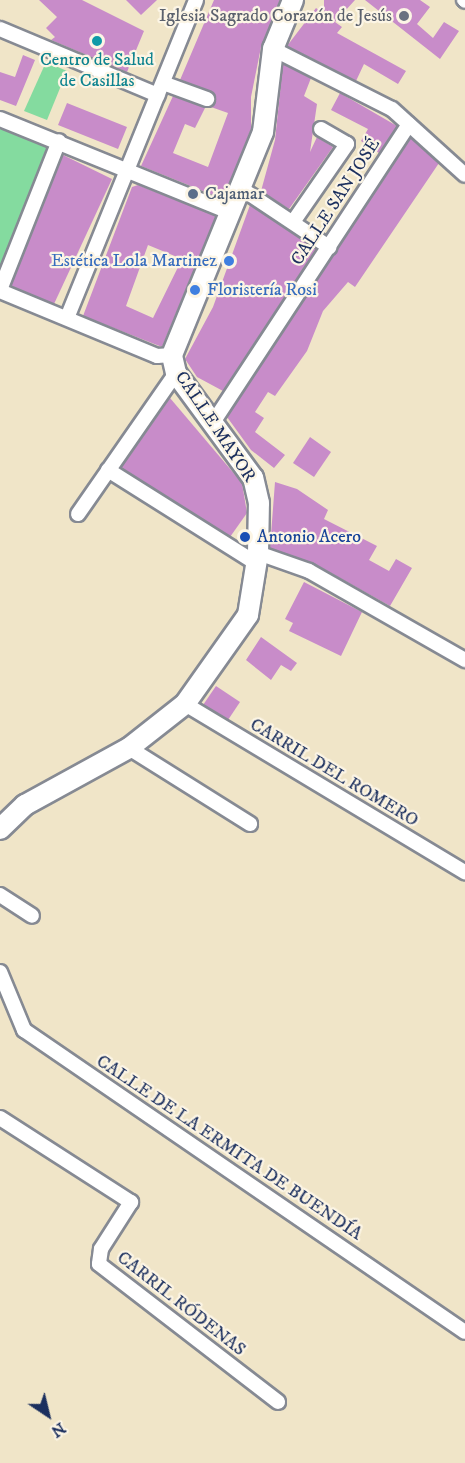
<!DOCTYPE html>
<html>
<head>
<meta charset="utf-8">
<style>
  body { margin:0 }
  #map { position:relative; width:465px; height:1463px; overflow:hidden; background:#f0e5c8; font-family:"IM FELL DW Pica",serif }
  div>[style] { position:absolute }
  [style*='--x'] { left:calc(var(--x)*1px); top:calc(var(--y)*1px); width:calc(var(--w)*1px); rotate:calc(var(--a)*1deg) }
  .green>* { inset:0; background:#84db9f }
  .building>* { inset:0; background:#c88cc9 }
  .roads { filter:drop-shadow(2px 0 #868a93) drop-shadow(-2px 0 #868a93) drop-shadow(0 2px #868a93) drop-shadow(0 -2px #868a93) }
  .street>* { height:14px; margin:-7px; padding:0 7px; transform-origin:7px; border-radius:7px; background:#fff }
  .secondary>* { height:20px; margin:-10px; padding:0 10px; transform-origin:10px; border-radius:10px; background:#fff }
  .dots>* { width:16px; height:16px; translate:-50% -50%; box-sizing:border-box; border:3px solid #fcf5e5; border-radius:50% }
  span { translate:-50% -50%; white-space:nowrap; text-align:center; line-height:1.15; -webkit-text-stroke:4.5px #fcf5e5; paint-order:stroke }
  .worship-label { font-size:18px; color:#5b616d }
  .right { translate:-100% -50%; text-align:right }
  .culture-label { font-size:18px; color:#0d838f }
  .service-label { font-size:18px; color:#4e5e75 }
  .left { translate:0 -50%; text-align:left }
  .street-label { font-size:18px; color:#1b2f5e }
  .shop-label { font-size:18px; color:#366cbe }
  .transit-label { font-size:18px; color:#164399 }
  .north { position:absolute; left:18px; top:1385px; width:60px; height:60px; -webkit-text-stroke:4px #fcf5e5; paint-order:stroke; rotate:145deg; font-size:16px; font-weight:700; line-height:24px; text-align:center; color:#1b2f5e }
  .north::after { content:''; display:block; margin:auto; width:21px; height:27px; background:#1b2f5e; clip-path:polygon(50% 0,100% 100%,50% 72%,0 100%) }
</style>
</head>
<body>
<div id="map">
  <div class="green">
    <i style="clip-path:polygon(46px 62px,67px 71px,47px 120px,24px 111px)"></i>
    <i style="clip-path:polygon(4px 121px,58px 141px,0 287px,0 130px)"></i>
  </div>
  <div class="building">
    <i style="clip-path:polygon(39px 0,82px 0,144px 31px,127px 72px,51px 40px,55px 37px,46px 28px,57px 17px)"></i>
    <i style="clip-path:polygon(126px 0,157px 0,141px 15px)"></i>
    <i style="clip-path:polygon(214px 0,280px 0,261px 47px,251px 97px,251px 129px,223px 199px,141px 166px,173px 96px,205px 108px,195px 128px,185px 124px,173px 153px,208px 167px,228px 113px,211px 107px,213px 93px,180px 80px)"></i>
    <i style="clip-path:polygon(324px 0,355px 0,335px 22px,342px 27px,337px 33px,406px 71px,398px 84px,364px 64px,356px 81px,287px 46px,316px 8px,324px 14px)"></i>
    <i style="clip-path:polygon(365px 0,420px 0,430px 7px,417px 24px,433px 38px,444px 22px,459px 31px,440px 59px)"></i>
    <i style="clip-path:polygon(23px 55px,35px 60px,16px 106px,0 100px,0 72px,15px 77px)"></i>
    <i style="clip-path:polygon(283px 64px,311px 78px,304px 96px,317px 104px,310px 152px,317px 137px,333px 147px,289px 209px,261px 191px,275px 140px)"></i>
    <i style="clip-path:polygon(340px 93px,397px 126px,379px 153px,361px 141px,368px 129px,331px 110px)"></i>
    <i style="clip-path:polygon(67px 103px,127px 127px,118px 149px,58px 125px)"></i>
    <i style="clip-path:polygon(411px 138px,439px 163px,355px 287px,348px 282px,323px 311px,307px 351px,275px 396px,268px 392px,255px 412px,264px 418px,255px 432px,285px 455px,274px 468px,251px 450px,227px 417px)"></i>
    <i style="clip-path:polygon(63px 155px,112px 179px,54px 304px,11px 286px)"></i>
    <i style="clip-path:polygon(evenodd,138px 185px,216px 216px,162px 347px,83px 316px,132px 187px,138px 185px,148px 245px,182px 259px,153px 318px,126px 306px,148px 245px)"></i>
    <i style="clip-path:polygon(250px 205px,316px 249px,223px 391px,197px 377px,185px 359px,213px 307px)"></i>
    <i style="clip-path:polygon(170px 398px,242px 483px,247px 513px,230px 537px,121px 468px)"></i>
    <i style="clip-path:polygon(310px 437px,331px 452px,314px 477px,293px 463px)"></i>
    <i style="clip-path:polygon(275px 482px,297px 489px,328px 510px,324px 519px,377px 546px,369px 560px,389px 571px,396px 559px,412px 568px,390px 606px,313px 563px,270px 548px)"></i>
    <i style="clip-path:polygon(304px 582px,362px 612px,341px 656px,289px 631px,293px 623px,285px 619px)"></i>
    <i style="clip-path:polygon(261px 637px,297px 663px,291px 671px,281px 665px,271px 680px,246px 660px)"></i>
    <i style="clip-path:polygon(216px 686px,240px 702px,228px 720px,203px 705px)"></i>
  </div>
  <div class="roads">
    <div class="street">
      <i style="--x:464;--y:0;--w:1;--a:45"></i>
      <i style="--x:0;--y:29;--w:171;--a:22.7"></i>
      <i style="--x:273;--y:49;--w:133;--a:26.8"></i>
      <i style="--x:392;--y:109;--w:98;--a:42.1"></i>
      <i style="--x:163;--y:83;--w:47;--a:20"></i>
      <i style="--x:0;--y:119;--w:250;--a:22.1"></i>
      <i style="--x:242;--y:189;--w:105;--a:33.7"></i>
      <i style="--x:293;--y:222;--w:95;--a:-55.3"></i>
      <i style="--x:347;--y:144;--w:30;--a:-150"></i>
      <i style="--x:0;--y:290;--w:160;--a:-68.4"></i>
      <i style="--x:0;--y:291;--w:170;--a:22.5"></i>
      <i style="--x:157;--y:356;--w:15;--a:-4"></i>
      <i style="--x:67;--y:318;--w:343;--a:-67.9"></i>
      <i style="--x:214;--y:421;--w:355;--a:-56.7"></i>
      <i style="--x:108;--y:470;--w:176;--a:32.2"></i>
      <i style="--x:78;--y:514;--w:172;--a:-55.2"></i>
      <i style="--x:258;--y:553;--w:54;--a:19.4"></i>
      <i style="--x:309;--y:571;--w:180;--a:29.7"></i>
      <i style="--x:185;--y:704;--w:327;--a:31"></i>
      <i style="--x:129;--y:748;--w:143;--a:32.1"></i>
      <i style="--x:0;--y:895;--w:38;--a:33"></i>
      <i style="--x:0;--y:972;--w:63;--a:67.5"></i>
      <i style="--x:24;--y:1030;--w:534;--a:34.4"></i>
      <i style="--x:0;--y:1118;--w:156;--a:32.7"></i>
      <i style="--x:131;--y:1202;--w:56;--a:122.6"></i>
      <i style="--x:101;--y:1249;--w:15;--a:98"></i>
      <i style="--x:99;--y:1264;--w:226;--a:37.6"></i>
    </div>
    <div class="secondary">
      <i style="--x:0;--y:829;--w:35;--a:-44"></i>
      <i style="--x:25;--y:805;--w:119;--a:-28.7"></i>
      <i style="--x:129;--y:748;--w:71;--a:-38.2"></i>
      <i style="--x:185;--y:704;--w:109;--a:-54.7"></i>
      <i style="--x:248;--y:615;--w:63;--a:-80.8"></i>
      <i style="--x:258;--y:553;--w:50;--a:-88.9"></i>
      <i style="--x:259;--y:503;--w:26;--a:-103"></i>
      <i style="--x:253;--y:478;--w:130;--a:-126.3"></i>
      <i style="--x:176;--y:373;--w:18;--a:-103"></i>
      <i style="--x:172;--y:355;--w:241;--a:-67.8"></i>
      <i style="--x:263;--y:132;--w:84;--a:-83.1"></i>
      <i style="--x:273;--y:49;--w:53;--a:-67.8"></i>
    </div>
  </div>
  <div class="dots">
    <i style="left:404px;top:16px;background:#6b7280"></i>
    <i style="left:97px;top:41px;background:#0f9aa8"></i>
    <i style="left:193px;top:194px;background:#5c6f8a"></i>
    <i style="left:229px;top:261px;background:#3f7fe0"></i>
    <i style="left:195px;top:290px;background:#3f7fe0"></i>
    <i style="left:245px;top:537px;background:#1a4fb4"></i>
  </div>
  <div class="worship-label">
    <span class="right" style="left:392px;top:16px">Iglesia Sagrado Corazón de Jesús</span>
  </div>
  <div class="culture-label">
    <span style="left:97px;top:71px">Centro de Salud<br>de Casillas</span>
  </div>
  <div class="service-label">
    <span class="left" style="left:205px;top:194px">Cajamar</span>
  </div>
  <div class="street-label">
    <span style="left:336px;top:202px;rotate:-57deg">CALLE SAN JOSÉ</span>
    <span style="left:215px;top:427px;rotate:56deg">CALLE MAYOR</span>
    <span style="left:334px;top:773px;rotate:31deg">CARRIL DEL ROMERO</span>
    <span style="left:229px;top:1148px;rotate:34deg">CALLE DE LA ERMITA DE BUENDÍA</span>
    <span style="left:181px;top:1304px;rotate:38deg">CARRIL RÓDENAS</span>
  </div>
  <div class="shop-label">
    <span class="right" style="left:217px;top:261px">Estética Lola Martinez</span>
    <span class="left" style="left:207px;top:290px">Floristería Rosi</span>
  </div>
  <div class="transit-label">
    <span class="left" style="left:257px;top:537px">Antonio Acero</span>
  </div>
  <div class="north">N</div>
</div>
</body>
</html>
